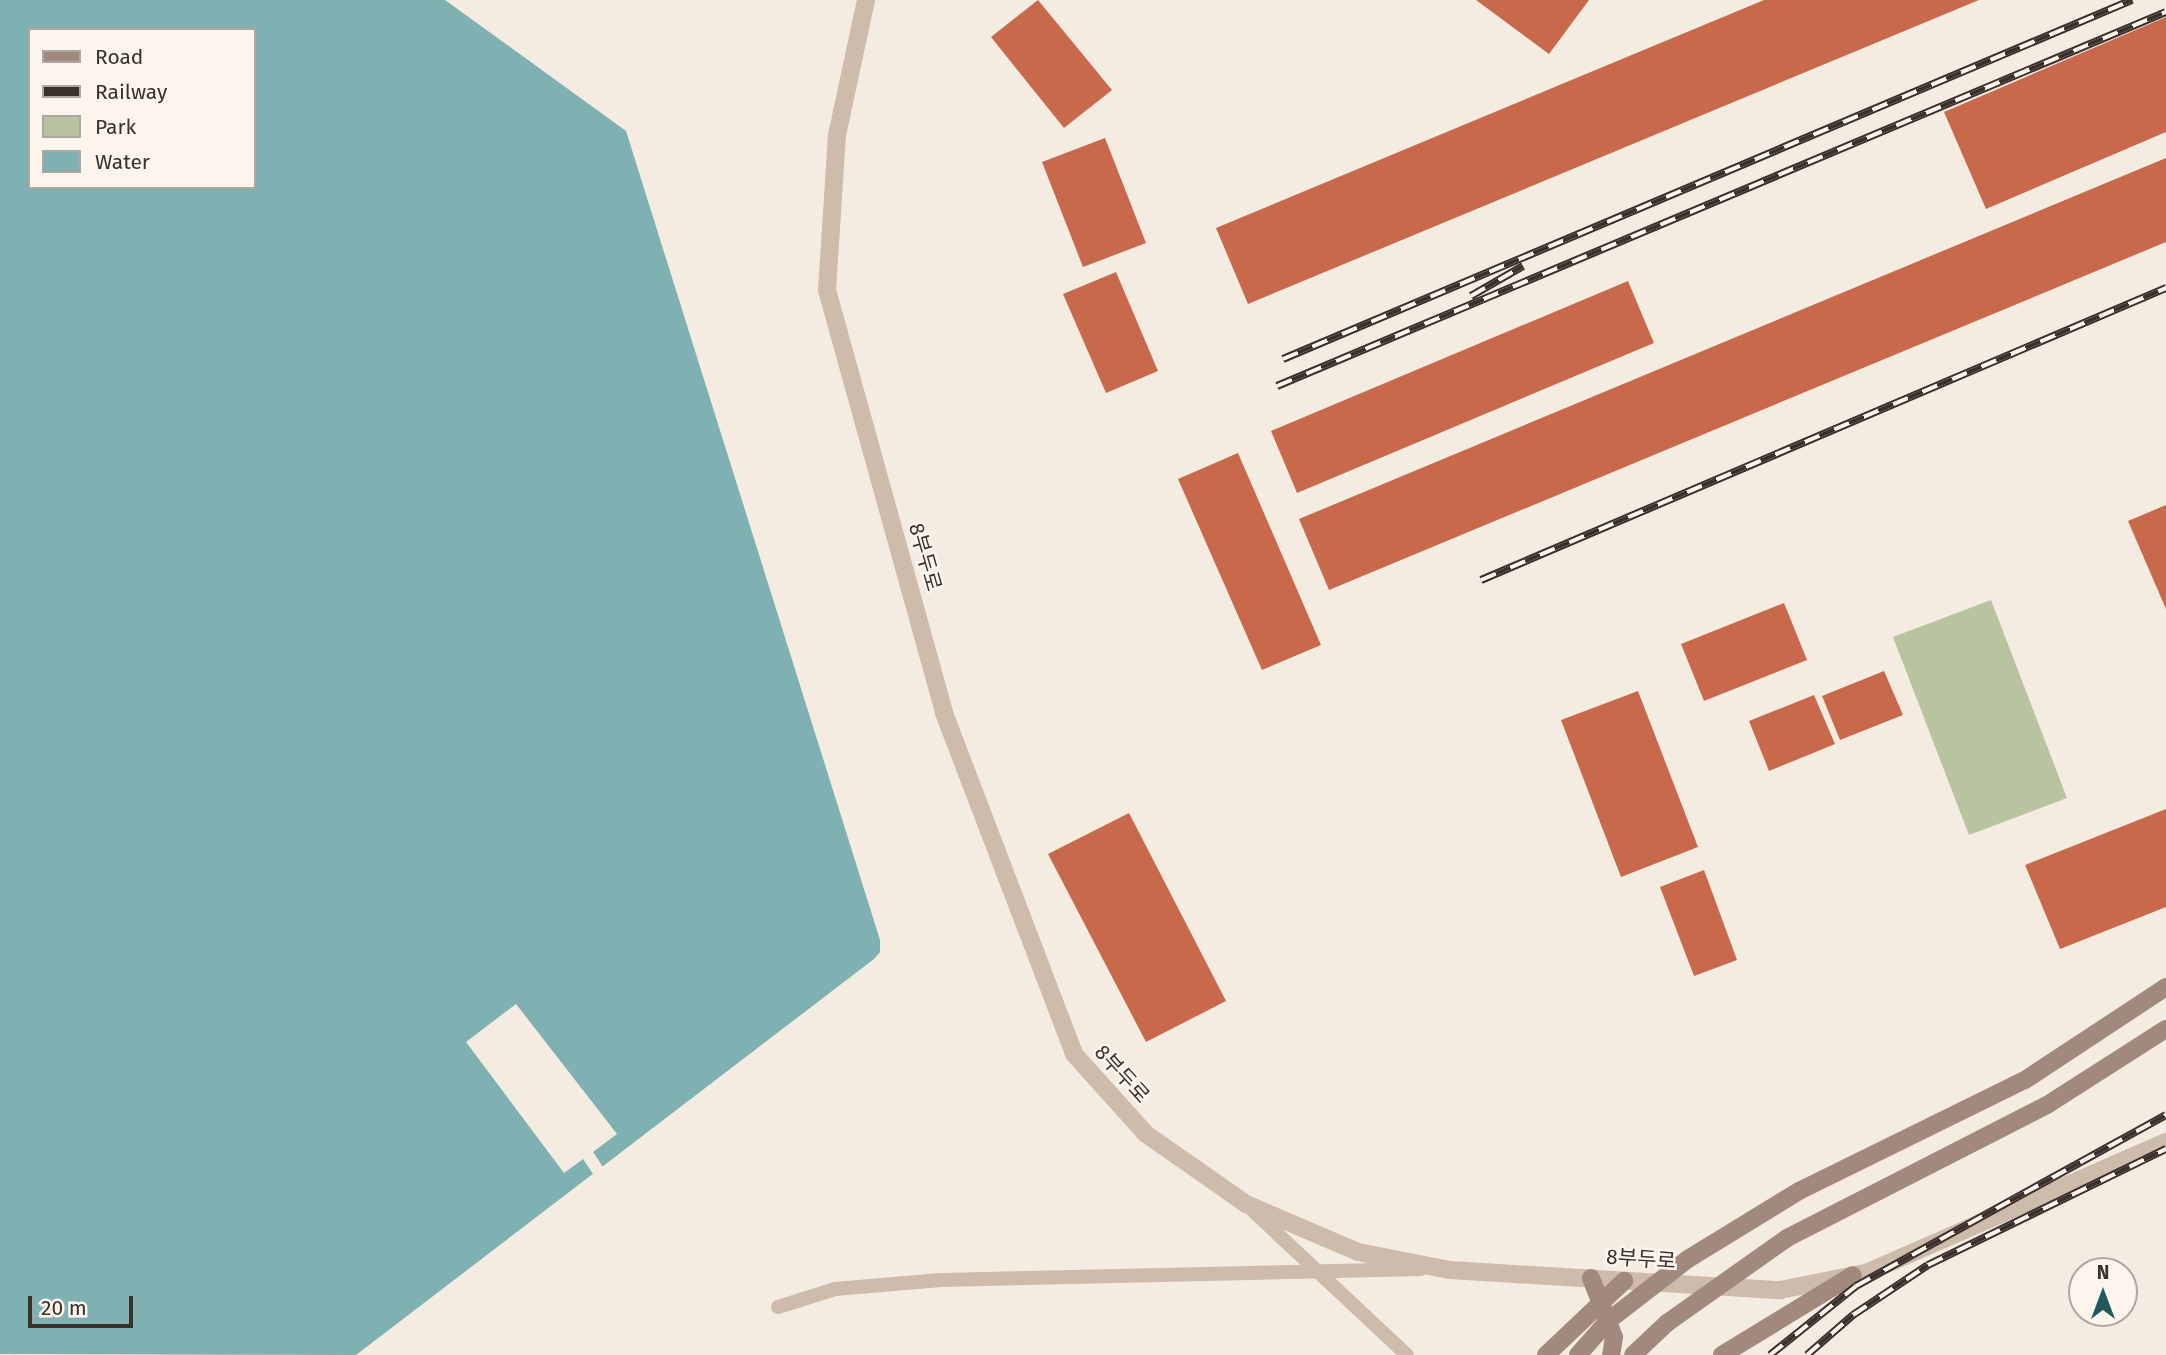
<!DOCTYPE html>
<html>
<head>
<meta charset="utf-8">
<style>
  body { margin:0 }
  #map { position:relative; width:2166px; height:1355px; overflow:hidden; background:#f4ebe1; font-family:"Fira Sans","Noto Sans KR",sans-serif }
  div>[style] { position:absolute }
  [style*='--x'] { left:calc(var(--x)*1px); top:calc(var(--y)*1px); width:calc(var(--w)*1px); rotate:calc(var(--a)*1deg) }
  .green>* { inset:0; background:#b8c4a0 }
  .water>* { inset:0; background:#7fb0b2 }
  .pier>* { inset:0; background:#f4ebe1 }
  .building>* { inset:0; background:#c8694b }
  .lane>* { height:14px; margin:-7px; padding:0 7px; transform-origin:7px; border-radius:7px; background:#cdbbac }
  .street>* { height:18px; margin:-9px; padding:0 9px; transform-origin:9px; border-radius:9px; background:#cdbbac }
  .secondary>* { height:18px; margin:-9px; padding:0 9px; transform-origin:9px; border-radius:9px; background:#a18a7d }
  .rail>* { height:8px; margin-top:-4px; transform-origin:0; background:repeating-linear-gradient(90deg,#fbf5ee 0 16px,#3b302b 0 32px); box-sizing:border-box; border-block:2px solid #3b302b }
  .secondary-bridge>* { height:18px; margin:-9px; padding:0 9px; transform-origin:9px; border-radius:9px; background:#a18a7d }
  span { translate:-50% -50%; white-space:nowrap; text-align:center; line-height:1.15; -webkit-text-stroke:5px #fbf5ee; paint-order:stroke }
  .street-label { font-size:21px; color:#3b302b }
  .legend { position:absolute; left:28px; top:28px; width:228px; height:161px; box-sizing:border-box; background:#fbf5ee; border:2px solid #aea6a0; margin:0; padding:9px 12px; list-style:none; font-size:21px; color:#3b302b }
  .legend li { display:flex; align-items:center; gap:14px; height:35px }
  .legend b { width:35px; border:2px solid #aea6a0 }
  .north { position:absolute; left:2068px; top:1257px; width:70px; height:70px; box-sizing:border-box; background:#fbf5ee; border:2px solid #aea6a0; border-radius:50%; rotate:0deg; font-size:19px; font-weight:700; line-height:28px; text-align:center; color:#3b302b }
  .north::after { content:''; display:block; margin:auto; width:24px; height:32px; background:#1f5a5e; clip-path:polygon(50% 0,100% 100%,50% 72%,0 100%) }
  .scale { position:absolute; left:28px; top:1296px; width:105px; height:32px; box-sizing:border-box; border:4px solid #3b302b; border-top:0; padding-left:9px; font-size:21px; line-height:24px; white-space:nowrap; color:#3b302b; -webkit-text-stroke:5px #fbf5ee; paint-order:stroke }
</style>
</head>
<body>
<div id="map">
  <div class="green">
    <i style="clip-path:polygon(1991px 600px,2067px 798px,1969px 835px,1893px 637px)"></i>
  </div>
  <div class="water">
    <i style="clip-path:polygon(evenodd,0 0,445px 0,626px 131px,880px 940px,880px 952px,874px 959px,356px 1355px,0 1354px,0 0,30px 30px,254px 30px,254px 187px,30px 187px,30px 30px)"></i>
  </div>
  <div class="pier">
    <i style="clip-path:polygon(516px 1004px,617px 1134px,593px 1152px,603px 1167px,593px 1174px,583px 1159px,564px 1173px,466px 1042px)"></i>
  </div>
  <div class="building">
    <i style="clip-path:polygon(1038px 0,1112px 90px,1064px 128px,991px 37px)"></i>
    <i style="clip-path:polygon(1476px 0,1589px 0,1549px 54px)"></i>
    <i style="clip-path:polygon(1764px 0,1979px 0,1248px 304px,1216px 228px)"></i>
    <i style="clip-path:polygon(2166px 17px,2166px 132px,1986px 209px,1944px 112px)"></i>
    <i style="clip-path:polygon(1105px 138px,1146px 243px,1083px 267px,1042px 162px)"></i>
    <i style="clip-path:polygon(2166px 158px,2166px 242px,1329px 590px,1299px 519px)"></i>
    <i style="clip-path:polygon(1116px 272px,1158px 371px,1106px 393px,1063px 294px)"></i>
    <i style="clip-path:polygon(1628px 281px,1654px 343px,1297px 493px,1271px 431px)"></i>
    <i style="clip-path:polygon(1238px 453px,1321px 645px,1262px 670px,1178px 479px)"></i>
    <i style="clip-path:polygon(2166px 505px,2166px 609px,2128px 521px)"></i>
    <i style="clip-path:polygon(1784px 603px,1807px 660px,1704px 701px,1681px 644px)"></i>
    <i style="clip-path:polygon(1884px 671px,1903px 715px,1840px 740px,1822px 696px)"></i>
    <i style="clip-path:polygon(1638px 691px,1698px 847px,1621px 877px,1561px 720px)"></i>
    <i style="clip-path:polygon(1814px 695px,1835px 744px,1769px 771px,1749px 721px)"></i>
    <i style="clip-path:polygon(2166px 809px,2166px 907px,2060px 949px,2025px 865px)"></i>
    <i style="clip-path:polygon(1129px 813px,1226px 1001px,1146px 1042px,1048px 854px)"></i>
    <i style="clip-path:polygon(1704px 870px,1737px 960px,1694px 976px,1660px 887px)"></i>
  </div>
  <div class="lane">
    <i style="--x:1252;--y:1210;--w:212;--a:43.1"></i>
    <i style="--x:778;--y:1307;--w:60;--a:-17.5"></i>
    <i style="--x:835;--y:1289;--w:106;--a:-4.9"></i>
    <i style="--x:941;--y:1280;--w:480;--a:-1.3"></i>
  </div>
  <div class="street">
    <i style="--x:866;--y:0;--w:138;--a:102.1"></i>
    <i style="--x:837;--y:135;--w:155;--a:93.7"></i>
    <i style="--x:827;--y:290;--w:439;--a:74.5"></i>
    <i style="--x:944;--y:713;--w:365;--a:69.1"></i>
    <i style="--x:1074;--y:1054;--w:108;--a:48"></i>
    <i style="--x:1146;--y:1134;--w:122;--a:35"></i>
    <i style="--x:1246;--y:1204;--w:122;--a:23.2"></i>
    <i style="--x:1358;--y:1252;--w:94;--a:11.1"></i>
    <i style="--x:1450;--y:1270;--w:331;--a:3.5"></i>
    <i style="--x:1780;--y:1290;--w:88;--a:-11.2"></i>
    <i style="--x:1866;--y:1273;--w:327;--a:-23.6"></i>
  </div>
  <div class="secondary">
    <i style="--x:1591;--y:1278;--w:63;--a:68.7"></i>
    <i style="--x:1614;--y:1337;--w:18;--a:99"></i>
    <i style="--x:1546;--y:1355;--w:108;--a:-43.5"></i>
    <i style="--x:1722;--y:1355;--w:153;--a:-31.4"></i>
  </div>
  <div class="rail">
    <i style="--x:1471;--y:296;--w:60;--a:-30"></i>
    <i style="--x:1283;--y:359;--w:922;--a:-22.92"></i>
    <i style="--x:1277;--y:386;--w:964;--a:-22.82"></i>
    <i style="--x:1481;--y:580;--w:745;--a:-23.09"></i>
    <i style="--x:1770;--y:1355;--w:110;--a:-38.7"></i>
    <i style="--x:1856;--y:1286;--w:354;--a:-28.9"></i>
    <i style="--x:1807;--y:1355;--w:61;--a:-41"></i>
    <i style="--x:1853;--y:1315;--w:90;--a:-33.7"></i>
    <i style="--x:1928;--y:1265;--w:265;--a:-26"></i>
  </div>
  <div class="secondary-bridge">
    <i style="--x:1578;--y:1355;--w:45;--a:-48.6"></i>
    <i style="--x:1608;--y:1321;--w:101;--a:-37.8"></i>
    <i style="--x:1688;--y:1259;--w:130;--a:-31.5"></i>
    <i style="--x:1799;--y:1191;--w:252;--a:-26.2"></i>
    <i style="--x:2025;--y:1080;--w:169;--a:-33.4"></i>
    <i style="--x:1633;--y:1355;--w:47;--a:-43.3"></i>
    <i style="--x:1667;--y:1323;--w:147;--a:-35.3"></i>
    <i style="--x:1787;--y:1238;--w:292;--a:-27.1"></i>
    <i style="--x:2047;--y:1105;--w:141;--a:-32.6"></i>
  </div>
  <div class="street-label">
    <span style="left:925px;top:557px;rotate:74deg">8부두로</span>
    <span style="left:1122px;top:1074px;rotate:48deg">8부두로</span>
    <span style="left:1641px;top:1259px;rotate:4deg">8부두로</span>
  </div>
  <ul class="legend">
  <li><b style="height:9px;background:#a18a7d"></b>Road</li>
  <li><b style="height:9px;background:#3b302b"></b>Railway</li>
  <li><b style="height:19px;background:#b8c4a0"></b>Park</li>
  <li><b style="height:19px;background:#7fb0b2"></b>Water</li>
  </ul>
  <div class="north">N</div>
  <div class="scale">20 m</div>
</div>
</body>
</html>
